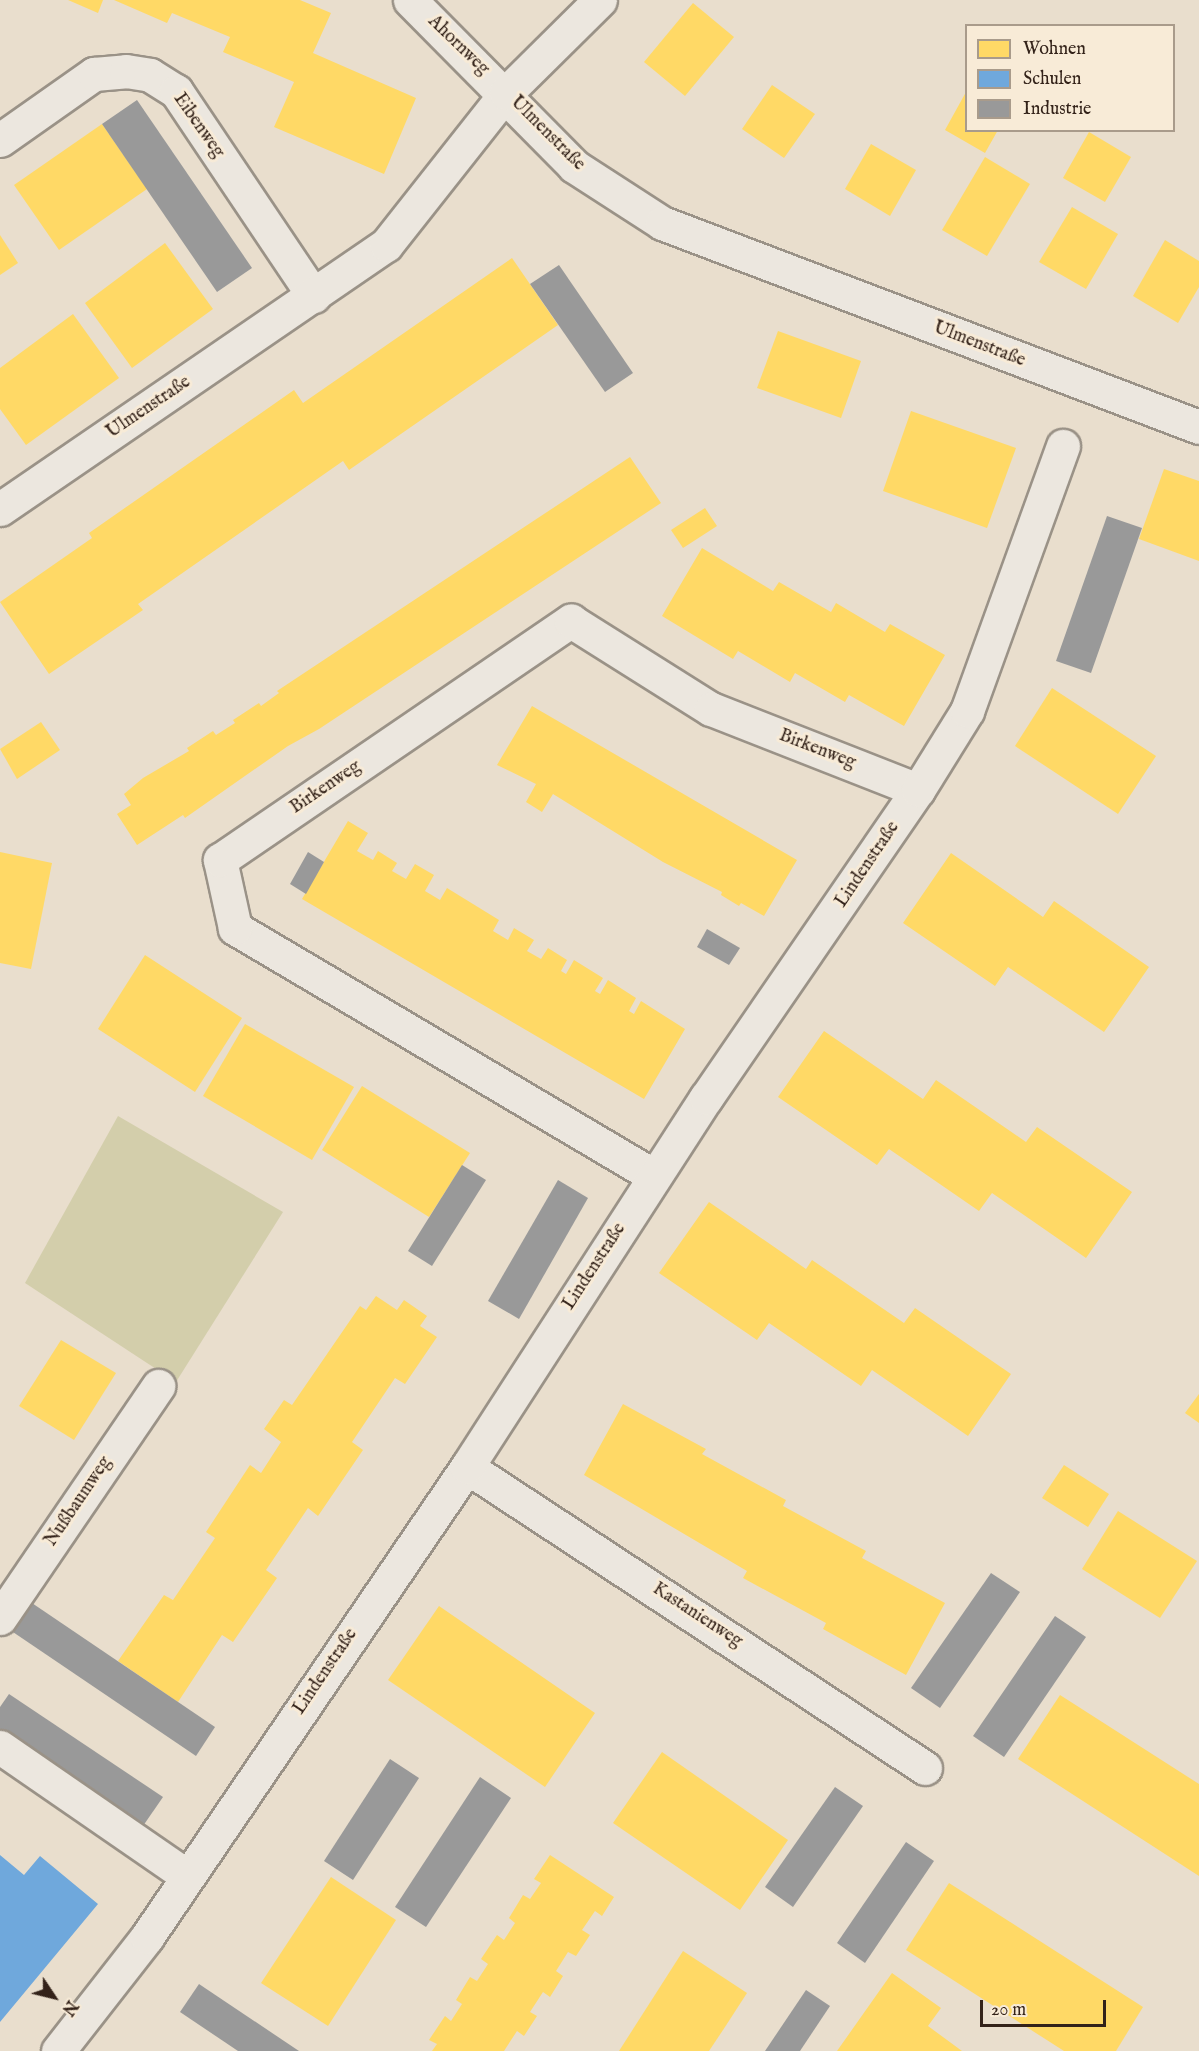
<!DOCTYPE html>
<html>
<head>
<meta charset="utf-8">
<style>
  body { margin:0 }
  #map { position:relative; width:1199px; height:2051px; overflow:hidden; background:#e9decd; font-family:"IM FELL English",serif }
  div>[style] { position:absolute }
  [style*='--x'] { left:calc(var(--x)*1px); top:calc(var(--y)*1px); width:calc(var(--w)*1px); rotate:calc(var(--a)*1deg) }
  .green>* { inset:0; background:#d3ceab }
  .homes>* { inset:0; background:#ffd966 }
  .schools>* { inset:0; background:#6fa8dc }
  .industry>* { inset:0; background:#999 }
  .roads { filter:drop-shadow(2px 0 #9a9287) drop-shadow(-2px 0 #9a9287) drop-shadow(0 2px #9a9287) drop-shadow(0 -2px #9a9287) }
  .street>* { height:33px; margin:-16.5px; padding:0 16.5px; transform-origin:16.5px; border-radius:16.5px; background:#ece7df }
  span { translate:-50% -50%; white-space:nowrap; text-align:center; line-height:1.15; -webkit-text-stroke:6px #f8ebd7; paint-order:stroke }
  .street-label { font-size:18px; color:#332219 }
  .legend { position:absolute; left:965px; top:24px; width:210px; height:108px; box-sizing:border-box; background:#f8ebd7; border:2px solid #a99b8b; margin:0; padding:8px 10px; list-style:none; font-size:18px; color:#332219 }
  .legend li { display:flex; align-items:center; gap:12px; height:30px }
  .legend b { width:30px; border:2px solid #a99b8b }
  .north { position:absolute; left:24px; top:1967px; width:60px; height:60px; -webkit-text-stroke:4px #f8ebd7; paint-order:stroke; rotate:125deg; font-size:16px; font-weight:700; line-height:24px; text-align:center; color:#332219 }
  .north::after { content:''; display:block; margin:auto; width:21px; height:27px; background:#332219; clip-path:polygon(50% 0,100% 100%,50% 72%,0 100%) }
  .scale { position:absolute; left:980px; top:2000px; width:126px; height:27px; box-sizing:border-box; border:3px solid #332219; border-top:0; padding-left:8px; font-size:18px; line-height:21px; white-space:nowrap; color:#332219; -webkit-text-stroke:4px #f8ebd7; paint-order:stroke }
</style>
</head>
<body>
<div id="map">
  <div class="green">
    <i style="clip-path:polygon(118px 1116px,283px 1212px,176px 1382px,25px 1283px)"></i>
  </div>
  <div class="homes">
    <i style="clip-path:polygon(68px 0,103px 0,98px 13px)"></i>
    <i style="clip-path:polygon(114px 0,300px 0,331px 13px,313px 53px,416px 98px,384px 174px,274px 127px,294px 82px,223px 52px,230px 37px,172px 13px,167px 23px)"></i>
    <i style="clip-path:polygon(693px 3px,734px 37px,685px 96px,644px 62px)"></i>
    <i style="clip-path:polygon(772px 85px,815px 114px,784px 158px,742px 129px)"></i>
    <i style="clip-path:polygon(966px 92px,966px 130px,998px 130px,985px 153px,945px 130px)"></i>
    <i style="clip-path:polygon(102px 124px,147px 189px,59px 250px,14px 185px)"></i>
    <i style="clip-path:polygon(1089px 132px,1131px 157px,1105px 202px,1063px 178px)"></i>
    <i style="clip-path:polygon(871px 144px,916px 170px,890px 216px,845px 189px)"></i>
    <i style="clip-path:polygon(985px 157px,1030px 184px,987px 256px,942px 230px)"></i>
    <i style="clip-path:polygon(1072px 207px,1118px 234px,1086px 289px,1039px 262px)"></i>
    <i style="clip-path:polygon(0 235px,18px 263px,0 275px)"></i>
    <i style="clip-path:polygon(1165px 240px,1199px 261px,1199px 287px,1178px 323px,1133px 296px)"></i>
    <i style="clip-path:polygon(165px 243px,213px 309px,132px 368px,85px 303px)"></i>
    <i style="clip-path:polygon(512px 258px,558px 325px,349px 470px,343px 461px,138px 604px,143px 610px,49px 674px,0 602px,92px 538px,89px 533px,294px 390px,303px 403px)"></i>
    <i style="clip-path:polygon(73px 314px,119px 378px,26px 445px,0 409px,0 368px)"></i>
    <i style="clip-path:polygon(778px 331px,861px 361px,841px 418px,757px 388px)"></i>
    <i style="clip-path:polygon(911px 411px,1016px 448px,987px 528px,883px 491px)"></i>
    <i style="clip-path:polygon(630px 457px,661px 503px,319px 729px,288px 746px,185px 818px,183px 815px,137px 845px,117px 814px,131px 805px,124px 794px,143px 778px,189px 751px,187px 748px,213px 731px,216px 735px,235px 723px,233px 720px,259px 703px,261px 706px,279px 693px,277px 691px)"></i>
    <i style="clip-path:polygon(1164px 469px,1199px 481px,1199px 561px,1139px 539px)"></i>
    <i style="clip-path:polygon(705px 508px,717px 526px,683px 548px,671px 530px)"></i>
    <i style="clip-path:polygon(702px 548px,773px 591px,779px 582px,831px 612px,836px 603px,885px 632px,890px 624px,945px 655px,904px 726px,849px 695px,845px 702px,795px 673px,790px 682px,738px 651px,733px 659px,662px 616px)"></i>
    <i style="clip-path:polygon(1052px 688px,1156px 756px,1118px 814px,1015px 746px)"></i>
    <i style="clip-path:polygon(532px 706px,797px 860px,764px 916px,741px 903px,739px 906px,721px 895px,722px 892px,663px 862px,553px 794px,542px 812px,526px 802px,536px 784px,497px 765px)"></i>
    <i style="clip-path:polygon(41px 722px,60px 750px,17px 779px,0 749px)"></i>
    <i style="clip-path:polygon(348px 821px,368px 833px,357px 851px,373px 860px,378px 851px,397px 863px,392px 871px,406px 879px,415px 864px,434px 875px,425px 891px,440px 900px,447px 888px,499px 920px,493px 931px,508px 940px,514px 928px,534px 940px,527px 951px,541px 959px,548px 948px,567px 960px,561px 971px,566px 974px,574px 960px,603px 978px,595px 991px,600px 994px,608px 980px,636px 998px,629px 1011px,634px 1014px,641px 1001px,685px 1029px,644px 1099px,302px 899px)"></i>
    <i style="clip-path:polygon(0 852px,52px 863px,31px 969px,0 963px)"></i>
    <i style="clip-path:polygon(951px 853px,1043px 917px,1054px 901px,1149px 967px,1104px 1032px,1008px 967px,995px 986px,903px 923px)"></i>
    <i style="clip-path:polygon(145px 955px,242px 1018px,195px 1092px,98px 1029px)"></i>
    <i style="clip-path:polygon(245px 1024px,354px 1087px,312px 1160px,203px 1096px)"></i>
    <i style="clip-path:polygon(824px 1031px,923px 1099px,936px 1080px,1026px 1142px,1037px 1127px,1132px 1192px,1086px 1258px,992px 1193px,979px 1211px,889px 1149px,877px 1165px,778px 1097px)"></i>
    <i style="clip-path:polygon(362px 1086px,470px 1153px,429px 1217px,322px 1150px)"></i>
    <i style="clip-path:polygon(709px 1202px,806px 1269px,812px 1260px,904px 1323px,915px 1308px,1011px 1374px,968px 1436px,872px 1370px,861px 1386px,769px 1323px,757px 1340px,659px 1273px)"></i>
    <i style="clip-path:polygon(376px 1296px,397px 1310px,404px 1300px,427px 1316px,420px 1326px,437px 1337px,405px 1384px,395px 1378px,352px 1442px,363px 1450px,318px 1516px,308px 1508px,266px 1570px,277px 1578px,233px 1642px,222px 1635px,178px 1702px,118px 1661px,164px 1595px,173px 1600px,215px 1538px,206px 1532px,250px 1465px,261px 1473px,281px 1442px,264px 1429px,284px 1400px,292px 1405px,360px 1306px,366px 1310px)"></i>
    <i style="clip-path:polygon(61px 1340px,116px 1373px,74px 1440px,19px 1406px)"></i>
    <i style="clip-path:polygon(1199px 1394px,1199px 1423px,1185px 1413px)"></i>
    <i style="clip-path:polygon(623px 1404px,706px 1449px,702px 1454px,786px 1500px,783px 1506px,866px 1551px,862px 1558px,945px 1603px,906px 1675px,823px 1629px,826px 1623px,743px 1578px,747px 1571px,584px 1475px)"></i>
    <i style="clip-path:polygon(1064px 1465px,1109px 1494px,1088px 1527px,1042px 1498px)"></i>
    <i style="clip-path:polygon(1118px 1511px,1197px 1561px,1160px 1618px,1082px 1569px)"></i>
    <i style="clip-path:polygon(439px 1606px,595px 1713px,545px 1787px,388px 1680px)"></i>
    <i style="clip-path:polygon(1060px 1695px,1199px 1784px,1199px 1876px,1018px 1759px)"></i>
    <i style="clip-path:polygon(662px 1752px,788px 1840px,740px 1910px,613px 1823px)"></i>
    <i style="clip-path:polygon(550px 1855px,614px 1897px,602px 1916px,595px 1911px,582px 1930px,590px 1935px,576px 1956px,568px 1952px,556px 1971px,563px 1976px,550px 1997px,543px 1992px,530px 2012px,537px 2016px,524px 2036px,517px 2031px,504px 2051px,432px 2051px,437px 2044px,429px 2040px,445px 2016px,451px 2021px,462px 2004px,456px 2000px,470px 1977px,477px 1981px,488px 1964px,481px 1959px,497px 1935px,504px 1940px,515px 1923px,509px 1918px,523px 1895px,530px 1899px,541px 1883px,534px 1879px)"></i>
    <i style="clip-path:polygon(331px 1877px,396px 1920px,328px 2026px,261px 1983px)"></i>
    <i style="clip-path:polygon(949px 1883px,1143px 2007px,1116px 2051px,1064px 2051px,906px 1950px)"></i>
    <i style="clip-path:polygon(683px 1951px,747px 1993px,725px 2027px,709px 2051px,619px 2051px)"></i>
    <i style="clip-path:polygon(892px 1973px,941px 2008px,928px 2026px,962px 2051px,837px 2051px)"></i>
  </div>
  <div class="schools">
    <i style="clip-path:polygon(0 1855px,24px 1875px,40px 1856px,98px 1904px,0 2022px)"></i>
  </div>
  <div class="industry">
    <i style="clip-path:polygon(137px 100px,252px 268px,217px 292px,102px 124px)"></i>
    <i style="clip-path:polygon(559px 265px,633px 373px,605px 392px,530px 284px)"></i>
    <i style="clip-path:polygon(1107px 516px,1142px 528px,1091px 673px,1056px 661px)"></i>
    <i style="clip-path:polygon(308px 852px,324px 862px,306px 894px,290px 884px)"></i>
    <i style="clip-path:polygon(707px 929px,740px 948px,729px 965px,697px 947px)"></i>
    <i style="clip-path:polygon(462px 1165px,486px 1180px,432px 1266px,408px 1251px)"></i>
    <i style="clip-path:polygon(558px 1180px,588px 1198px,519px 1319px,488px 1301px)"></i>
    <i style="clip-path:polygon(991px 1573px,1020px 1592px,940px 1708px,911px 1688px)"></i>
    <i style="clip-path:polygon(26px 1599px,215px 1727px,196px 1756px,7px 1628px)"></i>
    <i style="clip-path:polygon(1055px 1616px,1086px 1637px,1004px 1757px,973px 1736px)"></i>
    <i style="clip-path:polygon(9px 1694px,163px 1797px,143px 1826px,0 1730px,0 1707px)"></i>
    <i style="clip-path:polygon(390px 1759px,419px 1778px,353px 1880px,324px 1861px)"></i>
    <i style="clip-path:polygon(480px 1777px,511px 1798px,426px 1927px,395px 1907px)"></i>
    <i style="clip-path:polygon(835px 1787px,863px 1806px,793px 1907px,765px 1887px)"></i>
    <i style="clip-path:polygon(906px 1842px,934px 1861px,865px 1963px,837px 1943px)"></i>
    <i style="clip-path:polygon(199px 1984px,299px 2051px,238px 2051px,180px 2012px)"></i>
    <i style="clip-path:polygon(806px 1990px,830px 2006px,800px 2051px,765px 2051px)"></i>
  </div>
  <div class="roads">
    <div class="street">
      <i style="--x:410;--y:0;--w:233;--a:45.3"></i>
      <i style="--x:574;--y:166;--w:105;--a:32.9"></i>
      <i style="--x:662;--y:223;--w:574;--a:20.8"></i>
      <i style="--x:0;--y:140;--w:115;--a:-35.1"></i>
      <i style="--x:94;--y:74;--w:32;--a:-5"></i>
      <i style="--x:126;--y:71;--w:24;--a:9"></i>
      <i style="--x:150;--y:75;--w:31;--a:32"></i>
      <i style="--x:176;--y:91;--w:247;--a:56.1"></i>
      <i style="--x:0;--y:509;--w:468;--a:-34.4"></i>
      <i style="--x:386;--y:245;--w:194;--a:-51.7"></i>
      <i style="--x:506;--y:93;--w:132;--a:-44.7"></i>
      <i style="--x:654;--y:1176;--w:487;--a:-149.4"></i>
      <i style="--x:235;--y:928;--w:70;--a:-102.4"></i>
      <i style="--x:220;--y:860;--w:425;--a:-34.3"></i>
      <i style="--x:571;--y:621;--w:165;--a:32.2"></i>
      <i style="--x:711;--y:709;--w:222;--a:21.4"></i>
      <i style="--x:467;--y:1467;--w:548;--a:33.31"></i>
      <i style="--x:0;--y:1618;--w:281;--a:-55.7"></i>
      <i style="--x:0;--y:1747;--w:227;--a:34.6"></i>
      <i style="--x:58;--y:2051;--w:145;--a:-52"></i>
      <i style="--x:147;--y:1937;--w:569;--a:-55.75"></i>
      <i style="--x:467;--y:1467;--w:440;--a:-57.1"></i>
      <i style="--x:706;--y:1098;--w:374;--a:-55.5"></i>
      <i style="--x:918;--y:790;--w:93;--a:-58.2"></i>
      <i style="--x:967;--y:711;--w:282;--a:-70.1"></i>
    </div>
  </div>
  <div class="street-label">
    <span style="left:458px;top:46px;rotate:44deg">Ahornweg</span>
    <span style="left:198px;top:126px;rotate:55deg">Eibenweg</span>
    <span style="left:547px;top:134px;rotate:45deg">Ulmenstraße</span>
    <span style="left:979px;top:345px;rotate:21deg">Ulmenstraße</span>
    <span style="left:149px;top:408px;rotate:-34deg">Ulmenstraße</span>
    <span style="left:817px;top:750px;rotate:21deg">Birkenweg</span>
    <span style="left:326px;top:788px;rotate:-34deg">Birkenweg</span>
    <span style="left:868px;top:865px;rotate:-56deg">Lindenstraße</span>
    <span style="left:595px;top:1267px;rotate:-57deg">Lindenstraße</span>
    <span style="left:79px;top:1502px;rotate:-56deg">Nußbaumweg</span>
    <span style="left:697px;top:1616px;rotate:33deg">Kastanienweg</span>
    <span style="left:326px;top:1672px;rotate:-56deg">Lindenstraße</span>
  </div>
  <ul class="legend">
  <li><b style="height:16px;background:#ffd966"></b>Wohnen</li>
  <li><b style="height:16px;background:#6fa8dc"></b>Schulen</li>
  <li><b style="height:16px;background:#999"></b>Industrie</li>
  </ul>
  <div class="north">N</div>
  <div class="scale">20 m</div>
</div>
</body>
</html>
